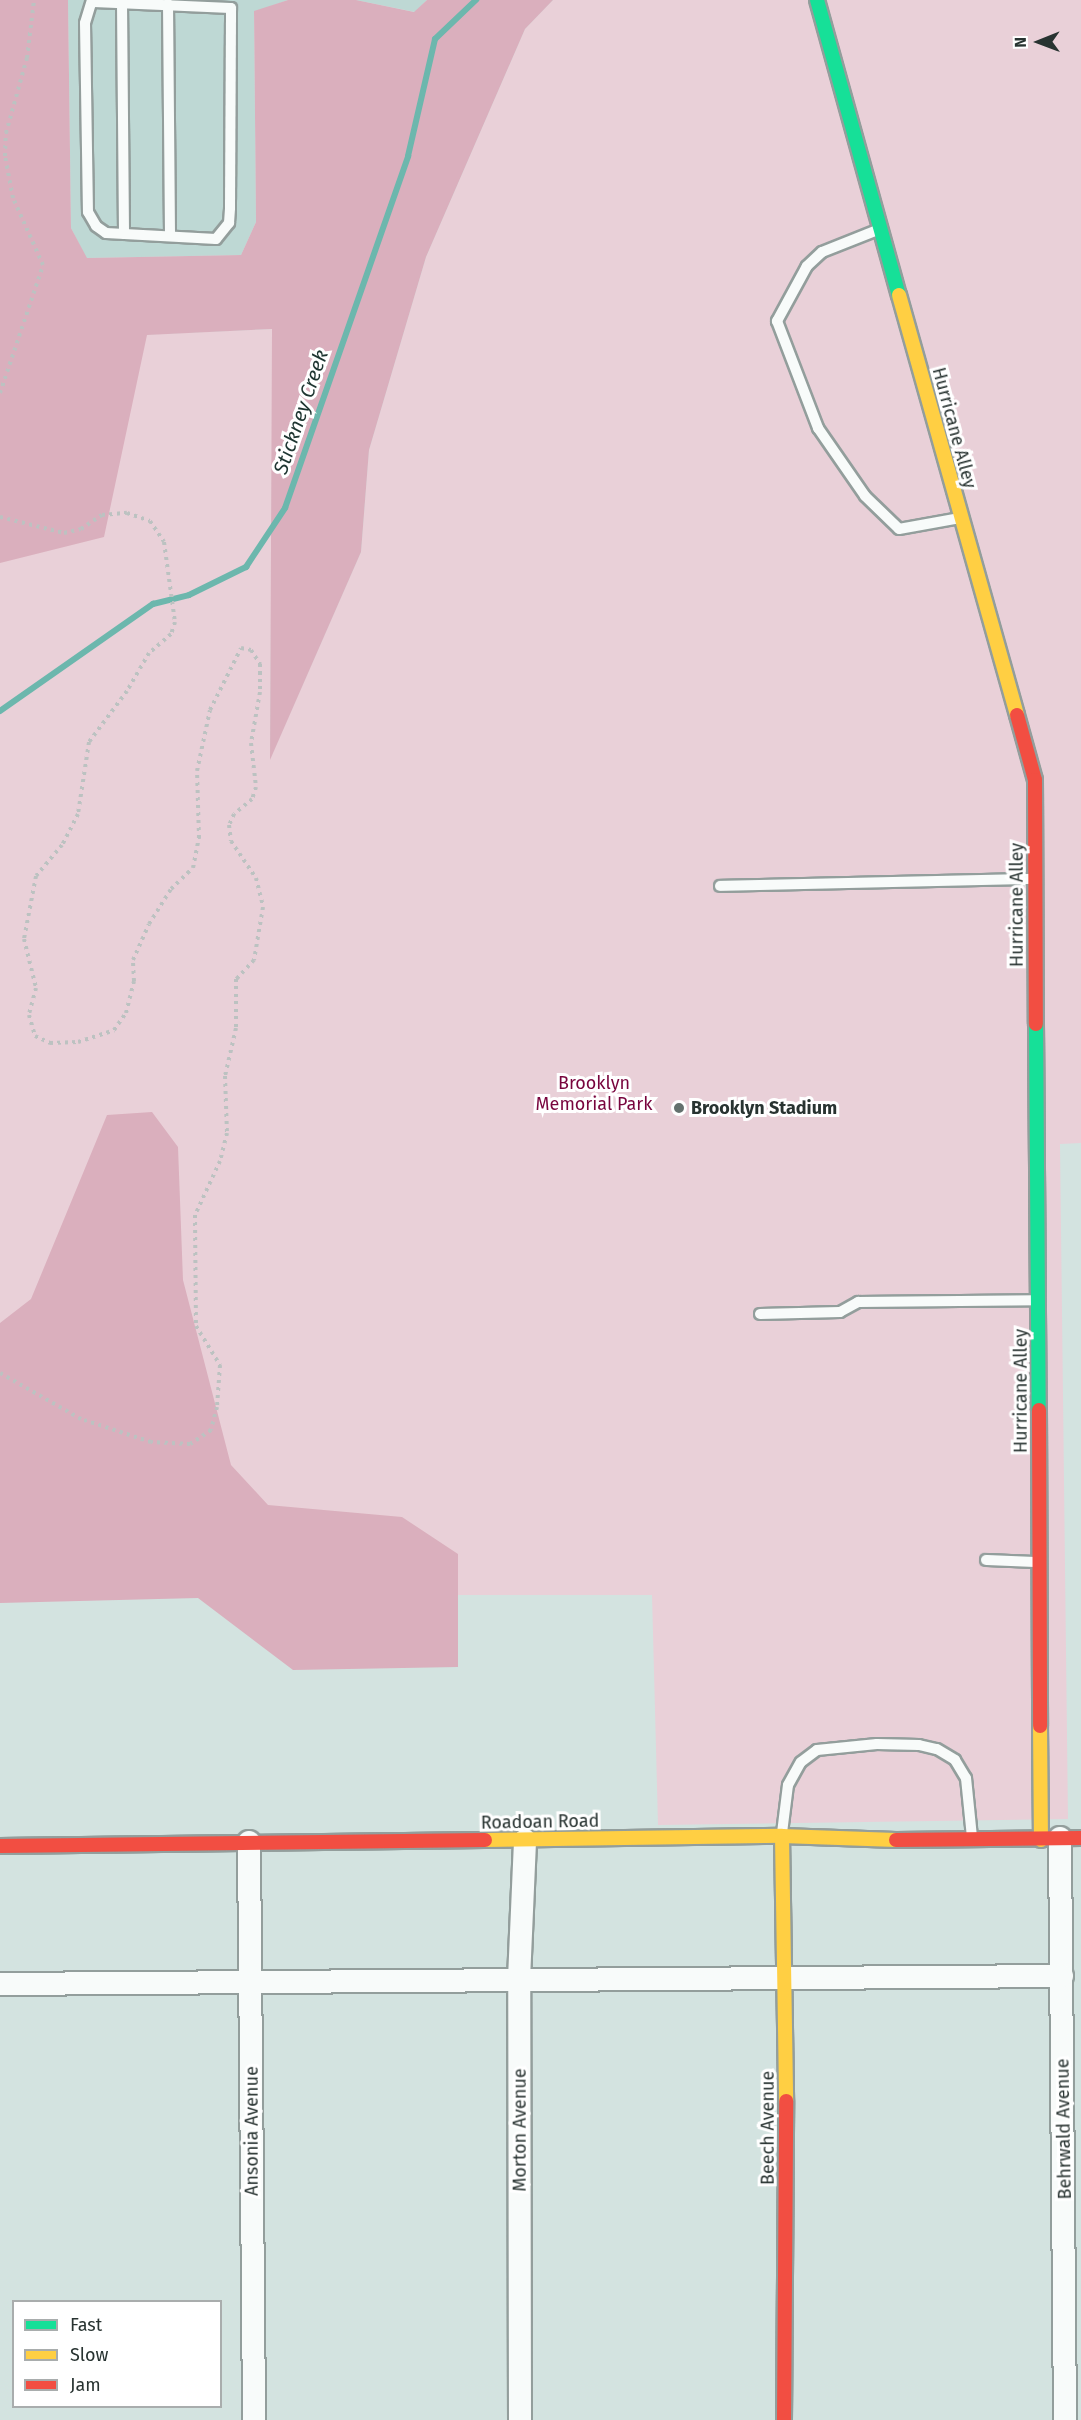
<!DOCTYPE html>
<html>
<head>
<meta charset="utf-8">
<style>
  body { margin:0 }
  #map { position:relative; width:1081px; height:2420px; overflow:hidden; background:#d3e3e0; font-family:"Fira Sans",sans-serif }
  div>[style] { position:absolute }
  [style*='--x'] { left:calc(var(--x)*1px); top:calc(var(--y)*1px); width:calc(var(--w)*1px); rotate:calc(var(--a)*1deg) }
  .built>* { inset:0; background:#bed8d4 }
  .green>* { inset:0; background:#e9d0d8 }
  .forest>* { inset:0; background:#daafbd }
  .stream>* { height:6px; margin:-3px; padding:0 3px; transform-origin:3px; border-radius:3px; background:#6cb7ad }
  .path>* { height:4px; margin-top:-2px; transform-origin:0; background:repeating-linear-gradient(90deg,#bcc2c1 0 3px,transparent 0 7.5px) }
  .roads { filter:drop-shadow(2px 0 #939e9c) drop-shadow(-2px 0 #939e9c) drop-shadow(0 2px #939e9c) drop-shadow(0 -2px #939e9c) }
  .lane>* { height:10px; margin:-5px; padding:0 5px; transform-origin:5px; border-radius:5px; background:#f8fbfa }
  .street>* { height:22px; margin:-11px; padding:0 11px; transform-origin:11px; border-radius:11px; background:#f8fbfa }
  .fast>* { height:14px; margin:-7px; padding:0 7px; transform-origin:7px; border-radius:7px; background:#16e098 }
  .slow>* { height:14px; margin:-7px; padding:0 7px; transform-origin:7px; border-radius:7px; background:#ffcf43 }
  .jam>* { height:14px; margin:-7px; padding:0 7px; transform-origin:7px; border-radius:7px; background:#f24e42 }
  .dots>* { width:16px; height:16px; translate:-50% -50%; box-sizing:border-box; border:3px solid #fff; border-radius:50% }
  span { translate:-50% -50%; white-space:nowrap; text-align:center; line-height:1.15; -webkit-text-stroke:6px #fff; paint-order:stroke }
  .street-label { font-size:18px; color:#283331 }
  .park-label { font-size:18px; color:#78043d }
  .poi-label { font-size:18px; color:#283331; font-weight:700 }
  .left { translate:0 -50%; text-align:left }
  .water-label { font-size:20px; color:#1e3531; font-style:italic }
  .legend { position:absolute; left:12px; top:2300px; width:210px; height:108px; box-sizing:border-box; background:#fff; border:2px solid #a9adad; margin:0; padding:8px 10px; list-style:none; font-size:18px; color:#283331 }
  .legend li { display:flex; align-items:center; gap:12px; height:30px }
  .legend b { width:30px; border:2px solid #a9adad }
  .north { position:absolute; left:1009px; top:12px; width:60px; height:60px; -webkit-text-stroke:4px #fff; paint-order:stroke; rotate:269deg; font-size:16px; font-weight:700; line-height:24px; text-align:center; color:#283331 }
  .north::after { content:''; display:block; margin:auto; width:21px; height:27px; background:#283331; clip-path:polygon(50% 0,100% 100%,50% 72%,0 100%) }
</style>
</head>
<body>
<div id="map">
  <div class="built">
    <i style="clip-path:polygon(68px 0,288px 0,254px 12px,256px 222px,241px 255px,86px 258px,71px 228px)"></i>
    <i style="clip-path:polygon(356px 0,427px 0,415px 12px)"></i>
  </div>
  <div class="green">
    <i style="clip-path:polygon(553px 0,1081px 0,1081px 1143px,1060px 1144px,1068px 1819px,658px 1825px,652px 1595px,458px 1595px,457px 1554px,0 1603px,0 341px,273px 329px,270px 759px,361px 552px,369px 450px,426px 257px,525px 29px)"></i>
  </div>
  <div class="forest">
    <i style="clip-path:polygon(0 0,68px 0,71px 228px,87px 258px,241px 255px,256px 222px,254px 11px,288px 0,356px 0,414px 12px,427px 0,553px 0,525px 29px,426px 257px,369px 450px,361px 552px,270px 760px,272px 329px,147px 335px,104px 537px,0 563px)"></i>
    <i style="clip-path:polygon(152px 1112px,178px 1147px,183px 1280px,231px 1465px,268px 1505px,402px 1517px,458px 1554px,458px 1667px,293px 1670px,198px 1598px,0 1603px,0 1323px,31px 1299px,107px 1115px)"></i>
  </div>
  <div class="stream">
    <i style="--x:0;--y:711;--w:187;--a:-35"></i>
    <i style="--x:153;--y:604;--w:37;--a:-14"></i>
    <i style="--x:189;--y:595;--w:64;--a:-26.2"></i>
    <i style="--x:246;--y:567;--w:71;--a:-56.5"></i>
    <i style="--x:285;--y:508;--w:373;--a:-70.7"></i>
    <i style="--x:408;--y:156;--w:120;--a:-77"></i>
    <i style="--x:435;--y:39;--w:57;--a:-43.6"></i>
  </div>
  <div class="path">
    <i style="--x:0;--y:393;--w:135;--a:-71.4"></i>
    <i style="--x:43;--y:265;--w:73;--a:-114.1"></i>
    <i style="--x:13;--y:198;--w:43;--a:-100.8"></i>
    <i style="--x:5;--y:156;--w:23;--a:-88"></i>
    <i style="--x:6;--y:133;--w:78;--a:-74.4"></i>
    <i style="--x:27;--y:58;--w:58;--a:-83.1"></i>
    <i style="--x:0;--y:517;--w:66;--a:14"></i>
    <i style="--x:64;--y:533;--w:17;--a:-13"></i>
    <i style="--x:81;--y:529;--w:25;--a:-34"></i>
    <i style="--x:102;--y:515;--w:25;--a:-5"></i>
    <i style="--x:127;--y:513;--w:24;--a:19"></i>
    <i style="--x:150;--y:521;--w:25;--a:56"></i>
    <i style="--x:164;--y:542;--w:81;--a:82.2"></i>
    <i style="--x:175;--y:622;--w:13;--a:108"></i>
    <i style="--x:171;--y:634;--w:29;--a:139"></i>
    <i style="--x:149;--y:653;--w:44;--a:120.1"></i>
    <i style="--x:127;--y:691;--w:64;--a:126.7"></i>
    <i style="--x:89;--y:742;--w:73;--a:98.7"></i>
    <i style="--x:78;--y:814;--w:35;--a:117"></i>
    <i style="--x:62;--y:845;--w:40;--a:130"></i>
    <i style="--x:36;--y:876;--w:64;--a:100.8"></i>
    <i style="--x:24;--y:939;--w:50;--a:76.2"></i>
    <i style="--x:36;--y:988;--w:28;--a:105"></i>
    <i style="--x:29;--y:1015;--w:22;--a:74"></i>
    <i style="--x:35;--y:1036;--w:17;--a:25"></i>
    <i style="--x:50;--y:1043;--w:28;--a:-2"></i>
    <i style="--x:78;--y:1042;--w:38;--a:-18"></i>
    <i style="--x:114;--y:1030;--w:21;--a:-55"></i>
    <i style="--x:126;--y:1013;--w:33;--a:-76"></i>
    <i style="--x:134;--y:981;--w:21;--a:-93"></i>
    <i style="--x:133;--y:960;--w:39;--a:-66"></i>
    <i style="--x:149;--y:924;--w:41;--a:-57.8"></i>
    <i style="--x:171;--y:889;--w:30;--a:-44"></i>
    <i style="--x:193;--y:868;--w:31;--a:-79"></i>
    <i style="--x:199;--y:838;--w:67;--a:-91.7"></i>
    <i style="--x:197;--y:771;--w:62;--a:-78"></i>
    <i style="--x:210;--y:710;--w:69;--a:-63.4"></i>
    <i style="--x:241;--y:648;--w:10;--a:11"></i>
    <i style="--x:251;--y:650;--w:17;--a:57"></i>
    <i style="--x:260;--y:664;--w:28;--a:90"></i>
    <i style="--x:260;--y:692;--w:52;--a:100"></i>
    <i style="--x:251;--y:743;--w:44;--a:83.5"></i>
    <i style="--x:256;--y:787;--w:13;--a:108"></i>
    <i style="--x:252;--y:799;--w:23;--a:140"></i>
    <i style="--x:234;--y:814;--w:12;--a:114"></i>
    <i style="--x:229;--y:825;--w:16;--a:83"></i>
    <i style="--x:231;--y:841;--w:45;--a:56"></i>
    <i style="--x:256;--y:878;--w:30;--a:76"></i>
    <i style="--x:263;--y:907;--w:54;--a:99.6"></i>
    <i style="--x:254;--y:960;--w:26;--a:133"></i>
    <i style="--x:236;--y:979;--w:49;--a:90"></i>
    <i style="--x:236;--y:1028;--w:49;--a:102.9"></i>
    <i style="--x:225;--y:1076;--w:57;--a:88"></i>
    <i style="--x:227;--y:1133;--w:29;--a:104"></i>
    <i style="--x:220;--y:1161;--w:60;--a:114.8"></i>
    <i style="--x:195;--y:1215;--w:111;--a:89.5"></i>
    <i style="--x:196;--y:1326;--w:46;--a:58.4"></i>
    <i style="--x:220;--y:1365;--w:42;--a:94.1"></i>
    <i style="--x:217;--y:1407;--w:24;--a:105"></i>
    <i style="--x:211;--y:1430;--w:25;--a:146"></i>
    <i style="--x:190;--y:1444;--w:39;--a:-177"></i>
    <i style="--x:151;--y:1442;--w:74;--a:-161.8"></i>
    <i style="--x:81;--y:1419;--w:93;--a:-150.4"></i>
  </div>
  <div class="roads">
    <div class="lane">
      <i style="--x:92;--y:0;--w:24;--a:107"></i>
      <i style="--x:85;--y:23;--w:189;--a:89.1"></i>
      <i style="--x:88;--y:212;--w:16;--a:60"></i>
      <i style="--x:96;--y:226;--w:12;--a:35"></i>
      <i style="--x:106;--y:233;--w:110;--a:3.1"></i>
      <i style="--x:216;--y:239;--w:21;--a:-51"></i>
      <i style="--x:229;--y:223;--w:15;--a:-86"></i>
      <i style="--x:230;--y:208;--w:200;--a:-89.7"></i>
      <i style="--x:231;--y:8;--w:138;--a:-177.5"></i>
      <i style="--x:122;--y:3;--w:231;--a:89.5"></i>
      <i style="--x:168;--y:4;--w:232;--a:89.5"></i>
      <i style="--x:880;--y:229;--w:62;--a:158.4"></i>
      <i style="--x:822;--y:252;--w:21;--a:137"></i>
      <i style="--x:807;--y:266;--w:63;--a:118.6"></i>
      <i style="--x:777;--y:321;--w:115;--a:69"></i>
      <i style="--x:818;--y:428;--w:83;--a:55.3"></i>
      <i style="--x:865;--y:496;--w:47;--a:44.1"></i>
      <i style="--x:899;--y:529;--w:62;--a:-10.2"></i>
      <i style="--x:720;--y:886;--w:312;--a:-1.3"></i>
      <i style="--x:760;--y:1314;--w:80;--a:-1.4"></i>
      <i style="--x:840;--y:1312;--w:21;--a:-29"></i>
      <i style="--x:858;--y:1302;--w:178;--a:-0.6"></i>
      <i style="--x:986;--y:1560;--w:50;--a:2.3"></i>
      <i style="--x:782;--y:1833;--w:48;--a:-82.9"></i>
      <i style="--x:788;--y:1785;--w:26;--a:-61"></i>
      <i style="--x:801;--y:1762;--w:20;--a:-37"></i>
      <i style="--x:817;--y:1750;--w:60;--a:-5.7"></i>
      <i style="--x:877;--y:1744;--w:42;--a:1.4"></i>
      <i style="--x:919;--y:1745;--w:18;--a:13"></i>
      <i style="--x:937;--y:1749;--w:21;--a:31"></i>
      <i style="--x:955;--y:1760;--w:21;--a:59"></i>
      <i style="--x:966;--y:1778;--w:59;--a:84.2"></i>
    </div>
    <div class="street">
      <i style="--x:1060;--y:1838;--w:582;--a:89.51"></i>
      <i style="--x:249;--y:1842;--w:578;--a:89.5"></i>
      <i style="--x:0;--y:1984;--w:1062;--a:-0.43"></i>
      <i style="--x:520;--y:2420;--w:441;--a:-90.1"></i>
      <i style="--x:519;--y:1979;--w:139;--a:-87.5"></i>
    </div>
    <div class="fast">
      <i style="--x:817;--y:0;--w:306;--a:74.5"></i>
      <i style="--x:1036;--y:1024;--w:386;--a:89.6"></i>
    </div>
    <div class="slow">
      <i style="--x:899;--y:295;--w:436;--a:74.3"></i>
      <i style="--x:1040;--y:1726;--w:114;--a:89.5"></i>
      <i style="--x:782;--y:1836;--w:265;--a:89.1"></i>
      <i style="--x:485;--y:1840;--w:297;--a:-0.8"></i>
      <i style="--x:782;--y:1836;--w:114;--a:2"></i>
    </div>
    <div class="jam">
      <i style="--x:1017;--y:715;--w:67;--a:74.5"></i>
      <i style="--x:1035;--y:780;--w:244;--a:89.8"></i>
      <i style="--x:1039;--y:1410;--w:316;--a:89.8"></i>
      <i style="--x:896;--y:1840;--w:185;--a:-0.6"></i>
      <i style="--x:0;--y:1846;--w:485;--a:-0.7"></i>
      <i style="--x:784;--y:2420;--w:319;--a:-89.6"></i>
    </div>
  </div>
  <div class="dots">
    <i style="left:679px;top:1108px;background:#64716e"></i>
  </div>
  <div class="street-label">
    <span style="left:954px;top:428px;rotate:75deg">Hurricane Alley</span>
    <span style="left:1017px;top:905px;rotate:-90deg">Hurricane Alley</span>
    <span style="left:1021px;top:1391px;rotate:-90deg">Hurricane Alley</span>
    <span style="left:540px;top:1822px;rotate:-1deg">Roadoan Road</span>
    <span style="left:768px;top:2128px;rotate:-90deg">Beech Avenue</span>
    <span style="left:1064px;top:2129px;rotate:-91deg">Behrwald Avenue</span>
    <span style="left:520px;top:2130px;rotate:-90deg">Morton Avenue</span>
    <span style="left:252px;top:2131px;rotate:-90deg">Ansonia Avenue</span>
  </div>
  <div class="park-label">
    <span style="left:594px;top:1094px">Brooklyn<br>Memorial Park</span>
  </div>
  <div class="poi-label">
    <span class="left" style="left:691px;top:1108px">Brooklyn Stadium</span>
  </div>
  <div class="water-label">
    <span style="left:301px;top:412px;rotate:-71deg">Stickney Creek</span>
  </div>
  <ul class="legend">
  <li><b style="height:8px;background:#16e098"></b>Fast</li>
  <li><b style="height:8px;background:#ffcf43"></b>Slow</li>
  <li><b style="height:8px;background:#f24e42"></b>Jam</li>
  </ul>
  <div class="north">N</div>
</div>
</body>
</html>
